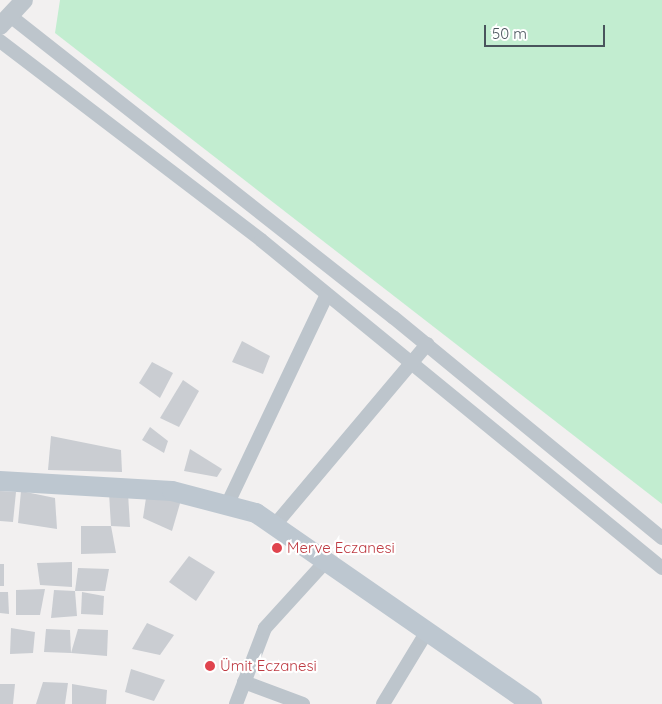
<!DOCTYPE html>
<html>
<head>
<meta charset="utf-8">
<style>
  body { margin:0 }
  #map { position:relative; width:662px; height:704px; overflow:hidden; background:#f2f0f0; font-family:Quicksand,sans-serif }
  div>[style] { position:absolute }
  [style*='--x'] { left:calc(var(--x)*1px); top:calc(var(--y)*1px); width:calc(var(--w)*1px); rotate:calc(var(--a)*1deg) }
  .green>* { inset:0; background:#c2edd0 }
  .building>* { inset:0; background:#cacdd2 }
  .minor>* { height:14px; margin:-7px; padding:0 7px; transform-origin:7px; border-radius:7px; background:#bdc5cc }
  .tertiary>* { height:18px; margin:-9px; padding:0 9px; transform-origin:9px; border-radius:9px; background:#bdc5cc }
  .secondary>* { height:20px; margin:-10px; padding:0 10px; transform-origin:10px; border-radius:10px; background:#bdc7d0 }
  .dots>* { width:14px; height:14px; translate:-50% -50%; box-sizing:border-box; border:2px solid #fff; border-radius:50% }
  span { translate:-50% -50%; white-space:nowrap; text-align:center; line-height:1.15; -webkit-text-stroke:4.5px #fff; paint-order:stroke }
  .health-label { font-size:15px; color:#be3a42 }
  .left { translate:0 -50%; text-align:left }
  .scale { position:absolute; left:484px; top:25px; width:121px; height:22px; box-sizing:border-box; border:2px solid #49545c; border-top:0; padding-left:6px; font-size:15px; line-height:18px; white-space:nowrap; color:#49545c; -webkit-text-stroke:4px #fff; paint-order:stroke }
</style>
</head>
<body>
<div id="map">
  <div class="green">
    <i style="clip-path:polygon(60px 0,662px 0,662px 504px,55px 33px)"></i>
  </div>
  <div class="building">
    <i style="clip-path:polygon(242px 341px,270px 356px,263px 374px,232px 362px)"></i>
    <i style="clip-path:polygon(152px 362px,173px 373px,160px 398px,139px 383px)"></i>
    <i style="clip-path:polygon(183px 380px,199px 391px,179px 427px,160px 418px)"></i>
    <i style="clip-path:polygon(150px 427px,168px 441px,164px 453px,142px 440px)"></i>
    <i style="clip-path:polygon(51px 436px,121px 450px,122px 472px,48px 470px)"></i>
    <i style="clip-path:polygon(190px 449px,222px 469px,217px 477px,184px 471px)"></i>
    <i style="clip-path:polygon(0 491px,16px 492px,13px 522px,0 521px)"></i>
    <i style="clip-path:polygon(21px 491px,55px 498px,57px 529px,18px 523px)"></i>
    <i style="clip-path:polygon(109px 493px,128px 493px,130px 527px,111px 526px)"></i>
    <i style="clip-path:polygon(146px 498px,181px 500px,172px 531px,143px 518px)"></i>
    <i style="clip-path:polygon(81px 526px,111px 526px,116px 553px,81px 554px)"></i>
    <i style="clip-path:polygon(189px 556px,215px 572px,196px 601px,169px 582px)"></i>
    <i style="clip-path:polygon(72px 562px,72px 587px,40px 585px,37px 563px)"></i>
    <i style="clip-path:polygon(0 564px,4px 564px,4px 586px,0 586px)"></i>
    <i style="clip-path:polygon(78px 568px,109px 569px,105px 591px,75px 591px)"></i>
    <i style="clip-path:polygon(45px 589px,40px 615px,16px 615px,16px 590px)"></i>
    <i style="clip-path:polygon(54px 590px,75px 591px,77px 616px,51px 618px)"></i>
    <i style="clip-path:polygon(0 592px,8px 592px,9px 614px,0 613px)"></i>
    <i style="clip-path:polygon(82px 592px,104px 596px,103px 615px,81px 614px)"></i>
    <i style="clip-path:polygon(147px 623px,174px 635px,160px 655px,132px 649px)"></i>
    <i style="clip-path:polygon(11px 628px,35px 632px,33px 653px,10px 654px)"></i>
    <i style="clip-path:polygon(46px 629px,70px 630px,71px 653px,44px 652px)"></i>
    <i style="clip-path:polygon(78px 629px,108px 630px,107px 656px,71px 653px)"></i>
    <i style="clip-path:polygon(131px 669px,165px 680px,154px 701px,125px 692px)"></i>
    <i style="clip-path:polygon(43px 682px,68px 683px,65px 704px,36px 704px)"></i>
    <i style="clip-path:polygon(0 684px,15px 684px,13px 704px,0 704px)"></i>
    <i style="clip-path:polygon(72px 684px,107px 690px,106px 704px,72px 704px)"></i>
  </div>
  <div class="minor">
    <i style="--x:9;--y:15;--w:489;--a:38.2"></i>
    <i style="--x:393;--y:317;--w:348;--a:39.4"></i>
    <i style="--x:0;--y:41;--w:328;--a:37.3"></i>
    <i style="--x:261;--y:240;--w:518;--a:39.28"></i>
    <i style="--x:227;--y:505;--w:233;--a:-64.6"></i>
    <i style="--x:274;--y:526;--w:238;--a:-49.9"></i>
    <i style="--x:244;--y:682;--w:63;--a:20.4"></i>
    <i style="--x:236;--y:704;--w:81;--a:-69.1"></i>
    <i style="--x:265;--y:628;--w:89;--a:-47.7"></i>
    <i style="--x:383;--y:704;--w:83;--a:-58.8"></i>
  </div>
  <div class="tertiary">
    <i style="--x:0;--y:26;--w:35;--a:-47"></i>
  </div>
  <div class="secondary">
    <i style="--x:0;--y:481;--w:172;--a:3.3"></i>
    <i style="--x:172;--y:491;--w:87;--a:14.7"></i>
    <i style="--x:256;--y:513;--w:336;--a:34.7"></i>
  </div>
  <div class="dots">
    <i style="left:277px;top:548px;background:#e0444e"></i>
    <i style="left:210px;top:666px;background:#e0444e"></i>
  </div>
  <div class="health-label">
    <span class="left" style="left:287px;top:548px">Merve Eczanesi</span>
    <span class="left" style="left:220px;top:666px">Ümit Eczanesi</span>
  </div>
  <div class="scale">50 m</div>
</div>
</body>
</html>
